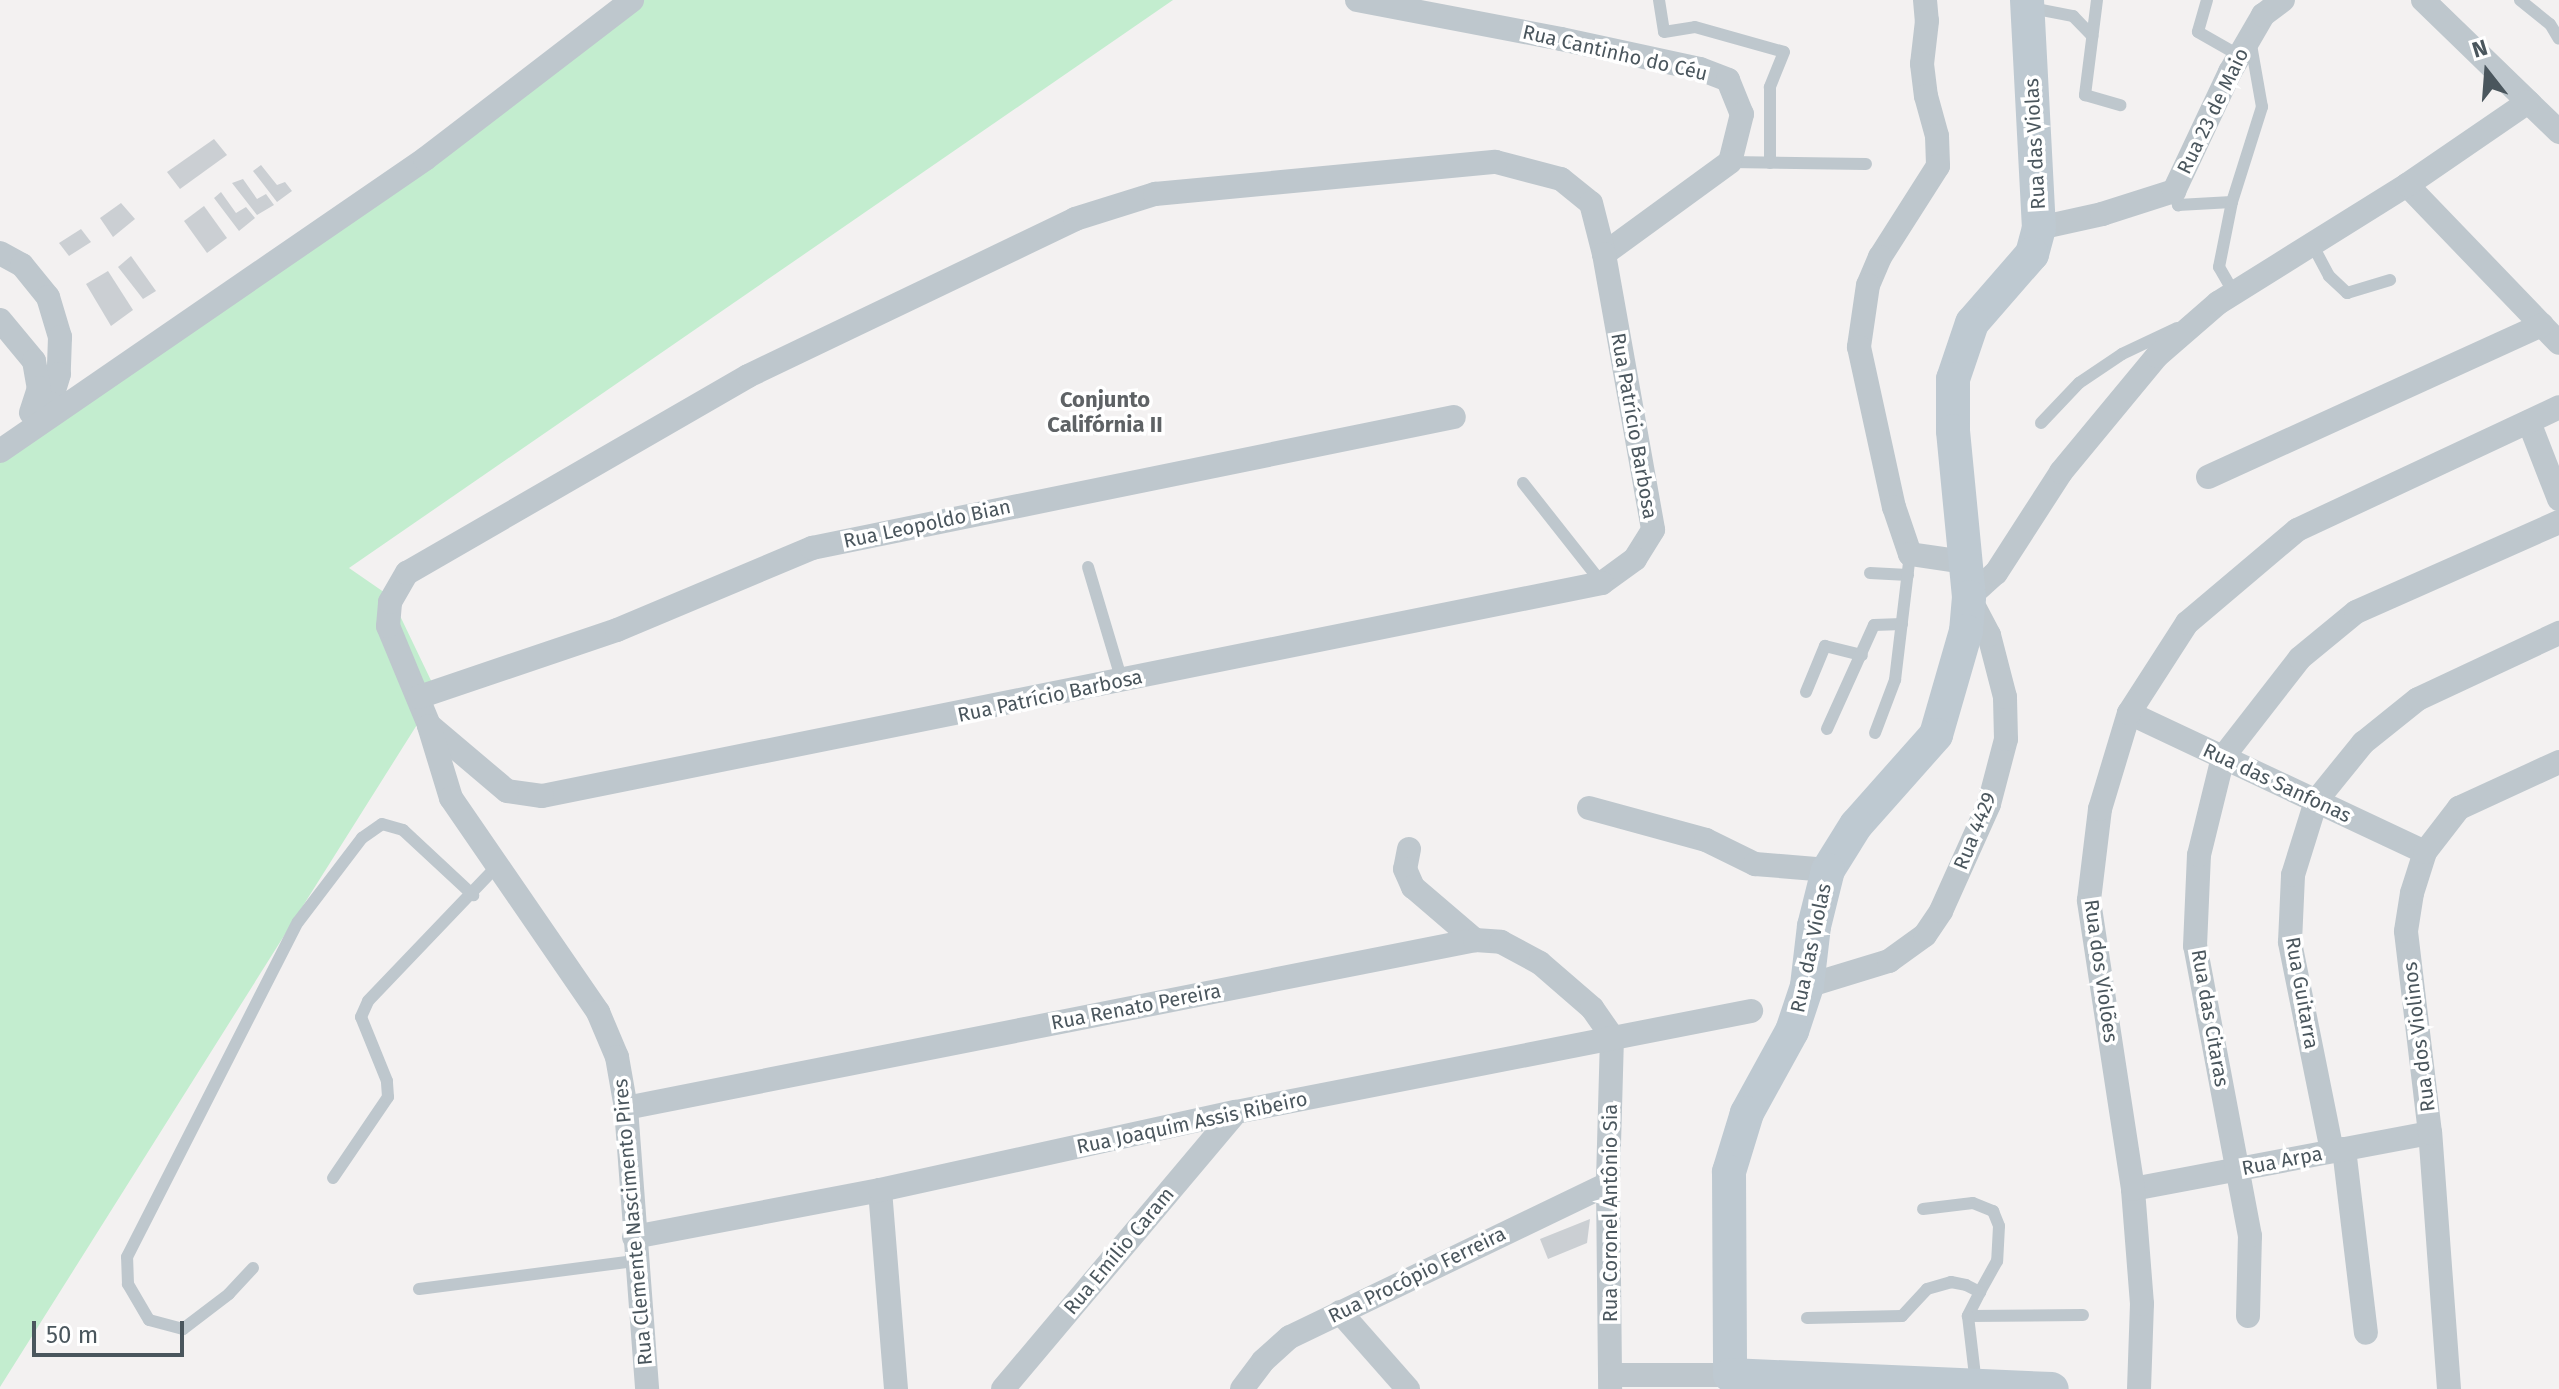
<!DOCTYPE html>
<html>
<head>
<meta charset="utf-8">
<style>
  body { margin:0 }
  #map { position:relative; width:2559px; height:1389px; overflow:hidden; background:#f3f1f1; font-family:"Fira Sans",sans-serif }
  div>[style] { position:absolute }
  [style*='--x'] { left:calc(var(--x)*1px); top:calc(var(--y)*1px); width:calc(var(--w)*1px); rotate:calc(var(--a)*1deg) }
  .green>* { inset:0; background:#c3edcf }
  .building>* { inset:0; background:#cbcfd3 }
  .lane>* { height:12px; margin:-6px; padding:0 6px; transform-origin:6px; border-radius:6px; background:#bec7cd }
  .street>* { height:24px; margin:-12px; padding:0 12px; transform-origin:12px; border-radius:12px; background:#bec7cd }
  .secondary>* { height:34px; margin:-17px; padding:0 17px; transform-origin:17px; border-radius:17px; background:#bec9d1 }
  span { translate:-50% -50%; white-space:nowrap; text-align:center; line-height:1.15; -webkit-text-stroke:7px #fff; paint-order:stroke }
  .street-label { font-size:20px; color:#4a565d }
  .neighbourhood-label { font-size:22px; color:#5e6265; font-weight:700 }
  .north { position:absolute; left:2447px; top:32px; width:80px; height:80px; -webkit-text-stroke:6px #fff; paint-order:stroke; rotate:343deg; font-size:22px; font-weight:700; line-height:32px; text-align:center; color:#4a565d }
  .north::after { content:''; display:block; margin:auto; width:28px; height:36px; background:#4a565d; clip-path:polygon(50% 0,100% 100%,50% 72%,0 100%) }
  .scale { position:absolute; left:32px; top:1321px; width:152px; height:36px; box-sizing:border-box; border:4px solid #4a565d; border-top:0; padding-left:10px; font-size:24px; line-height:28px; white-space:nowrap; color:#4a565d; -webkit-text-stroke:6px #fff; paint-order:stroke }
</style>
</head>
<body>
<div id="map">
  <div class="green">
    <i style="clip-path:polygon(636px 0,1173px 0,349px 568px,391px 597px,437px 693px,0 1387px,0 453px)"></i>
  </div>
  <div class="building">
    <i style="clip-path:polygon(214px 139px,227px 155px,180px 189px,167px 172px)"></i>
    <i style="clip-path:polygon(261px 165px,277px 185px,285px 182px,292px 191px,277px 202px,253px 171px)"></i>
    <i style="clip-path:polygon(243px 179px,257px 199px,266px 194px,274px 205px,257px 215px,232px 183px)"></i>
    <i style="clip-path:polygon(221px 192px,236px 213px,246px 207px,255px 218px,239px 231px,214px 198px)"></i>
    <i style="clip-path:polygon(121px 203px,135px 219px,113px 237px,100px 218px)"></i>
    <i style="clip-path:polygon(204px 206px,227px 238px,207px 253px,184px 221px)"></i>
    <i style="clip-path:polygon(81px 229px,91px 242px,69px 256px,59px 243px)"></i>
    <i style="clip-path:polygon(131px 256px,156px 291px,143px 299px,118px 267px)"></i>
    <i style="clip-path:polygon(108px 271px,133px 310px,111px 326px,86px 284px)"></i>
    <i style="clip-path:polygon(1590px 1219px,1587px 1243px,1548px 1259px,1540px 1239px)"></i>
  </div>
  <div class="lane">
    <i style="--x:1659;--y:0;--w:32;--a:81"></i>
    <i style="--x:1664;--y:32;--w:31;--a:-9"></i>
    <i style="--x:1695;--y:27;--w:92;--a:15.7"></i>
    <i style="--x:1784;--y:52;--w:38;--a:112"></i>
    <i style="--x:1770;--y:87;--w:76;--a:90"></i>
    <i style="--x:2097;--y:0;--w:96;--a:97.2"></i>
    <i style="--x:2085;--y:95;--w:37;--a:16"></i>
    <i style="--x:2207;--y:0;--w:33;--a:106"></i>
    <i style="--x:2198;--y:32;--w:48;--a:29.7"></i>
    <i style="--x:2520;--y:0;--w:38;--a:39"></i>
    <i style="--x:2550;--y:24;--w:17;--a:59"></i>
    <i style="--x:2031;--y:8;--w:43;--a:10.8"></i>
    <i style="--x:2073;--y:16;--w:28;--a:46"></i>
    <i style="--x:1730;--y:162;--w:136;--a:0.8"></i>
    <i style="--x:2174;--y:191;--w:15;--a:74"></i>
    <i style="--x:2178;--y:205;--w:54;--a:-3.2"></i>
    <i style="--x:2312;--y:244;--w:36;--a:62"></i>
    <i style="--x:2329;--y:276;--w:25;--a:43"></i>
    <i style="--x:2347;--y:293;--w:45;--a:-16.8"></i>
    <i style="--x:2234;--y:293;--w:30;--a:-120"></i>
    <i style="--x:2219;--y:267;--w:66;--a:-78.7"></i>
    <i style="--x:2232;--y:202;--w:100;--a:-72.5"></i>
    <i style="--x:2262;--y:107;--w:69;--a:-100"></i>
    <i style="--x:2041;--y:423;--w:55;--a:-46.5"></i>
    <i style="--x:2079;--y:383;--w:52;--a:-34"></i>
    <i style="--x:2122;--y:354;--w:61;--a:-25.3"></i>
    <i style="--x:1523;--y:483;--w:127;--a:51.7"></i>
    <i style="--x:1088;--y:567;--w:119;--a:73.4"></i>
    <i style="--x:1870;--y:573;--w:38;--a:3"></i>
    <i style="--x:1806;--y:692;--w:50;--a:-67.6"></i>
    <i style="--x:1825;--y:646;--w:38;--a:14"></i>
    <i style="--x:1827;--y:729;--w:114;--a:-65.7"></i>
    <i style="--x:1874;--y:625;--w:28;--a:-2"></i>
    <i style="--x:1875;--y:733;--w:57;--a:-69.3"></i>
    <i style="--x:1895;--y:680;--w:127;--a:-83.2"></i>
    <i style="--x:333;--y:1178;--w:98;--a:-55.8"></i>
    <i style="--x:388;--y:1097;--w:16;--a:-94"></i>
    <i style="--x:387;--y:1081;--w:69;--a:-112.1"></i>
    <i style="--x:361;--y:1017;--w:17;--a:-66"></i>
    <i style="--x:368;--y:1001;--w:187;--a:-46.3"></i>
    <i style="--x:1923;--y:1209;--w:50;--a:-6.8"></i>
    <i style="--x:1973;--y:1203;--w:22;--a:22"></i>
    <i style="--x:1993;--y:1211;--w:16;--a:68"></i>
    <i style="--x:1999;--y:1226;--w:35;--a:93"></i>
    <i style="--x:1997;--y:1261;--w:35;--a:119"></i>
    <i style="--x:253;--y:1268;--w:35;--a:133"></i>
    <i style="--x:229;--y:1294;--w:58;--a:142.7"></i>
    <i style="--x:183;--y:1329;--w:35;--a:-165"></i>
    <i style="--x:149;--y:1320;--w:42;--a:-120.3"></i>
    <i style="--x:128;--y:1284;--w:27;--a:-92"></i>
    <i style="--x:127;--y:1257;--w:376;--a:-63"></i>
    <i style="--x:298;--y:922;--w:106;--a:-52.7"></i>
    <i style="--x:362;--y:838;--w:24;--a:-35"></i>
    <i style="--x:382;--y:824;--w:22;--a:16"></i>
    <i style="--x:403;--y:830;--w:96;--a:42.9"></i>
    <i style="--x:419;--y:1289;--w:219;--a:-7.4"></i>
    <i style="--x:1968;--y:1316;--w:115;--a:-0.5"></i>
    <i style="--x:1807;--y:1318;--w:95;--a:-1.2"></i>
    <i style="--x:1902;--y:1316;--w:37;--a:-47"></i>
    <i style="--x:1927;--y:1289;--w:25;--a:-16"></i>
    <i style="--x:1951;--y:1282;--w:15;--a:11"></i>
    <i style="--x:1966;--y:1285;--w:16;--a:27"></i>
    <i style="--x:1980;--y:1292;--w:27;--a:117"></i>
    <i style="--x:1968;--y:1316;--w:68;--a:83.3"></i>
  </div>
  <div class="street">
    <i style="--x:1357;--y:0;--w:208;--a:10.8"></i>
    <i style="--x:1561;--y:39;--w:142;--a:12.2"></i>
    <i style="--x:1700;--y:69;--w:30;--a:21"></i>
    <i style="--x:1728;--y:80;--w:37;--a:68"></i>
    <i style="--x:1742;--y:114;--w:49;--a:104"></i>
    <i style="--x:1730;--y:162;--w:156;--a:143.9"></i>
    <i style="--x:1925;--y:0;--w:21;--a:85"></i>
    <i style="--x:1927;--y:21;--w:43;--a:96.6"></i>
    <i style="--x:1922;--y:64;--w:32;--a:83"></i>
    <i style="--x:1926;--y:96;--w:41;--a:74.6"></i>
    <i style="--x:1937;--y:136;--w:30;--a:88"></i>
    <i style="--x:1938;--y:166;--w:108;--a:122.5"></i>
    <i style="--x:1880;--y:257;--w:30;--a:113"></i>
    <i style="--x:1868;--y:285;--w:63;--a:98.3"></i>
    <i style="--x:1859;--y:347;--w:164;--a:77.7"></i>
    <i style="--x:1894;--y:507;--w:50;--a:71.2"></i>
    <i style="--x:1910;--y:554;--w:56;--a:8.3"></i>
    <i style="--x:2423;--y:0;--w:190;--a:44.1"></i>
    <i style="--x:1496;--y:162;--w:67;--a:14.7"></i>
    <i style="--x:1561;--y:179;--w:38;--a:39"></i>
    <i style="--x:1591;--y:203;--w:53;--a:75.7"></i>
    <i style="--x:1604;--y:254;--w:280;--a:79.9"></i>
    <i style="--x:1653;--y:530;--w:34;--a:122"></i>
    <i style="--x:1635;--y:559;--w:41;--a:144"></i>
    <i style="--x:1602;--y:583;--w:1081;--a:168.64"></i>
    <i style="--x:542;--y:796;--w:35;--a:-172"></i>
    <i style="--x:507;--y:791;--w:102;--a:-139.8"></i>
    <i style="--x:429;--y:725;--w:107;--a:-112.5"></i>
    <i style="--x:388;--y:626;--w:24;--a:-85"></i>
    <i style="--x:390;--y:602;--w:34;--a:-60"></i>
    <i style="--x:407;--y:573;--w:394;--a:-30"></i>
    <i style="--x:748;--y:376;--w:363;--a:-25.6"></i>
    <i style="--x:1075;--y:219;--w:84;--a:-17.4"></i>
    <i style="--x:1155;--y:194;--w:342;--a:-5.4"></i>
    <i style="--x:2407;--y:185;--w:219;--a:46.1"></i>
    <i style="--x:2039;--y:228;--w:65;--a:-12.5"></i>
    <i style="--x:2102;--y:214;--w:76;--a:-17.7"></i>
    <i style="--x:2174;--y:191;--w:132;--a:-64.8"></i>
    <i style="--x:2230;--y:72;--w:66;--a:-59.9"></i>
    <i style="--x:2263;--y:15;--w:25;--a:-37"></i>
    <i style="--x:0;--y:253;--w:25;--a:29"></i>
    <i style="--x:22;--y:265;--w:41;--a:50.9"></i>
    <i style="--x:48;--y:297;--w:42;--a:73.3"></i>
    <i style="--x:60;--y:337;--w:37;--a:92"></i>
    <i style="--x:59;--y:374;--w:30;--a:107"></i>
    <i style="--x:50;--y:403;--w:22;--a:120"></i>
    <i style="--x:0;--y:320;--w:53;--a:50.3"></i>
    <i style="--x:34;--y:361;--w:27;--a:80"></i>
    <i style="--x:39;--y:388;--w:26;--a:108"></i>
    <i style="--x:2529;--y:422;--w:83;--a:68.7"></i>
    <i style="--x:0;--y:451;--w:516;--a:-34.49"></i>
    <i style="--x:425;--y:159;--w:261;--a:-37.5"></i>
    <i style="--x:2208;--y:477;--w:367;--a:-24.5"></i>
    <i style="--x:419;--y:697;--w:209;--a:-18.7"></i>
    <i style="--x:617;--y:630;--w:212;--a:-22.8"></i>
    <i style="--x:812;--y:548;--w:655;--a:-11.53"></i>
    <i style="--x:2129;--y:713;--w:327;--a:25.2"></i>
    <i style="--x:429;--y:726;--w:75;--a:73"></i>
    <i style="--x:451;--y:798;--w:260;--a:55.5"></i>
    <i style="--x:598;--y:1012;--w:49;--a:67.1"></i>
    <i style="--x:617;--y:1057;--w:52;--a:80"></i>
    <i style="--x:626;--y:1108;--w:282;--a:85.7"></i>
    <i style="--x:1589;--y:808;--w:121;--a:15.3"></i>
    <i style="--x:1706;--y:840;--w:55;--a:26.1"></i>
    <i style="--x:1755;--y:864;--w:73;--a:4.7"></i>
    <i style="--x:1409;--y:849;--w:20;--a:101"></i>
    <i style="--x:1405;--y:869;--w:20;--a:66"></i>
    <i style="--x:1413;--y:887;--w:82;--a:40.5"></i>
    <i style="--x:1807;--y:986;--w:86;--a:-17"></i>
    <i style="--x:1889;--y:961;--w:44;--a:-35.8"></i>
    <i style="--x:1925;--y:935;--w:29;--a:-56"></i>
    <i style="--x:1941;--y:911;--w:117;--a:-65.8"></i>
    <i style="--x:1989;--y:804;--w:67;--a:-75.3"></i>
    <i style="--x:2006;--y:739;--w:42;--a:-91.4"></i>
    <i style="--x:2005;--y:697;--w:64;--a:-104.5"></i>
    <i style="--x:1989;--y:635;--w:43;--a:-117.8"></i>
    <i style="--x:1969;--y:597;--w:36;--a:-42"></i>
    <i style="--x:1996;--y:573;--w:120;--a:-57.2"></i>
    <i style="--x:2061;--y:472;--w:151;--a:-50.4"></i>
    <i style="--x:2157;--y:356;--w:81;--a:-41"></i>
    <i style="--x:2218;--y:303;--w:223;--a:-32"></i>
    <i style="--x:2407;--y:185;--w:147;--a:-34.4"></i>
    <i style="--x:626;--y:1108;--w:865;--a:-11.19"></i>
    <i style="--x:1475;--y:940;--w:26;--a:4"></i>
    <i style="--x:1501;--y:942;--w:44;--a:28.3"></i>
    <i style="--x:1540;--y:963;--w:69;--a:40.9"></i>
    <i style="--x:1592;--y:1008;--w:35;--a:55"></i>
    <i style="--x:1612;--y:1037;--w:147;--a:91.6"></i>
    <i style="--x:1608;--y:1184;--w:205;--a:89.4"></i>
    <i style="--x:2344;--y:1149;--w:185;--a:83.2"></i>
    <i style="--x:2332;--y:1151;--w:213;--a:-101.4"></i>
    <i style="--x:2290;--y:942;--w:67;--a:-87.4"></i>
    <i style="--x:2293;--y:875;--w:77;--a:-72.7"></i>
    <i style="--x:2316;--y:801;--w:75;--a:-51"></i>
    <i style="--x:2363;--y:743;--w:70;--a:-38.7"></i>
    <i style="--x:2418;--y:699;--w:156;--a:-25.1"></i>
    <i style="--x:2133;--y:1189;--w:302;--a:-10.7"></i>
    <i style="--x:880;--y:1190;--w:200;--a:85.4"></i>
    <i style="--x:634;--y:1237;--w:250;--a:-10.8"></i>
    <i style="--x:880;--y:1190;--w:364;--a:-12.4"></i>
    <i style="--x:1236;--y:1112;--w:525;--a:-11.1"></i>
    <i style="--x:1340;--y:1312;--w:103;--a:48.6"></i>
    <i style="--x:2248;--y:1316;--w:80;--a:-88.6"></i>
    <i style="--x:2250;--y:1236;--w:295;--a:-100.7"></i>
    <i style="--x:2195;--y:946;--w:91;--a:-87.5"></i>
    <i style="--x:2199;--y:855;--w:101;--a:-76.2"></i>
    <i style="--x:2223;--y:757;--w:125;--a:-52.1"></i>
    <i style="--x:2300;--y:658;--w:72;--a:-39.4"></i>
    <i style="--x:2356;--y:612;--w:222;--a:-23.9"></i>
    <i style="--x:1611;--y:1375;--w:119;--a:0"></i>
    <i style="--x:1003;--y:1389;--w:362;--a:-49.9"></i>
    <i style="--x:1242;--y:1389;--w:35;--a:-53"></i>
    <i style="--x:1263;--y:1361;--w:36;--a:-42"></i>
    <i style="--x:1290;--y:1337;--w:353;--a:-25.7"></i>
    <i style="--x:2139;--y:1389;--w:85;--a:-88"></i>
    <i style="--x:2142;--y:1304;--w:115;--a:-94.5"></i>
    <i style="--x:2133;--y:1189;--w:292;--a:-98.7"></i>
    <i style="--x:2089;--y:900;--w:92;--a:-83.1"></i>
    <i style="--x:2100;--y:809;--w:100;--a:-73.2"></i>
    <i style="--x:2129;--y:713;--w:107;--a:-57.2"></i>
    <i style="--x:2187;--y:623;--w:144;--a:-40.2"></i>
    <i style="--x:2297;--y:530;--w:289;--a:-25.1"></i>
    <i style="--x:2449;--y:1389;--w:257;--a:-94.2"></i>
    <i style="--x:2430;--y:1133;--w:203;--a:-96.8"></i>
    <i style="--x:2406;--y:931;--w:38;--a:-81"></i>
    <i style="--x:2412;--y:893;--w:43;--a:-72.4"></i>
    <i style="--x:2425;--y:852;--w:56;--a:-52.3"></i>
    <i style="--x:2459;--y:808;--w:110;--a:-24.7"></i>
  </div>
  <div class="secondary">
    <i style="--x:2027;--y:0;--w:228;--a:87"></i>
    <i style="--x:2039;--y:228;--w:27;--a:105"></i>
    <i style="--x:2032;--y:254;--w:91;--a:131"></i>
    <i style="--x:1972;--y:323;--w:59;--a:108.7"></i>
    <i style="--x:1953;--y:379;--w:52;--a:90"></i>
    <i style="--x:1953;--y:431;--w:167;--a:84.5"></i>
    <i style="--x:1969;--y:597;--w:34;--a:95"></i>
    <i style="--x:1966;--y:631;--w:108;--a:106.1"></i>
    <i style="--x:1936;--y:735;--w:120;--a:131.6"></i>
    <i style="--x:1856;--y:825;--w:53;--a:121.9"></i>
    <i style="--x:1828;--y:870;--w:58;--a:104"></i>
    <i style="--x:1814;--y:926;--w:60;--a:96.7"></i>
    <i style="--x:1807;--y:986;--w:47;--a:108.4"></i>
    <i style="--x:1792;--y:1031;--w:94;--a:118.8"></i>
    <i style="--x:1747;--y:1113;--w:62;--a:107"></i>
    <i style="--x:1729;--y:1172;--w:203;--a:89.7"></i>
    <i style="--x:1730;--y:1375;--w:322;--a:2.5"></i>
  </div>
  <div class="street-label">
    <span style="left:1615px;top:53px;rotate:13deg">Rua Cantinho do Céu</span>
    <span style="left:2213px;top:111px;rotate:-64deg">Rua 23 de Maio</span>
    <span style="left:2035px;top:144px;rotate:-93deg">Rua das Violas</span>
    <span style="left:1634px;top:426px;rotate:80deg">Rua Patrício Barbosa</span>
    <span style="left:927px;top:524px;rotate:-12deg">Rua Leopoldo Bian</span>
    <span style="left:1050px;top:696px;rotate:-12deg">Rua Patrício Barbosa</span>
    <span style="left:2277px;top:783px;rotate:25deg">Rua das Sanfonas</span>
    <span style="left:1975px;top:831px;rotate:-68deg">Rua 4429</span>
    <span style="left:1811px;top:948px;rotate:-78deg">Rua das Violas</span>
    <span style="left:2101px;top:971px;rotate:82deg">Rua dos Violões</span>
    <span style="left:2302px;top:993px;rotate:80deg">Rua Guitarra</span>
    <span style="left:1136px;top:1007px;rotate:-11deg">Rua Renato Pereira</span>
    <span style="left:2210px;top:1018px;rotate:80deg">Rua das Citaras</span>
    <span style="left:2419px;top:1037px;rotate:-97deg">Rua dos Violinos</span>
    <span style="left:1192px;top:1123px;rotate:-12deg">Rua Joaquim Assis Ribeiro</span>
    <span style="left:2282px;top:1161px;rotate:-11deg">Rua Arpa</span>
    <span style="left:1610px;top:1213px;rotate:-90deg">Rua Coronel Antônio Sia</span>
    <span style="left:633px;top:1222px;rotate:-95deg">Rua Clemente Nascimento Pires</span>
    <span style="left:1119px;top:1251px;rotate:-50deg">Rua Emílio Caram</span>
    <span style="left:1417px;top:1275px;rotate:-26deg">Rua Procópio Ferreira</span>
  </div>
  <div class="neighbourhood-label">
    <span style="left:1105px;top:412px">Conjunto<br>Califórnia II</span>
  </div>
  <div class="north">N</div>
  <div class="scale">50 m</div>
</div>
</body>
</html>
